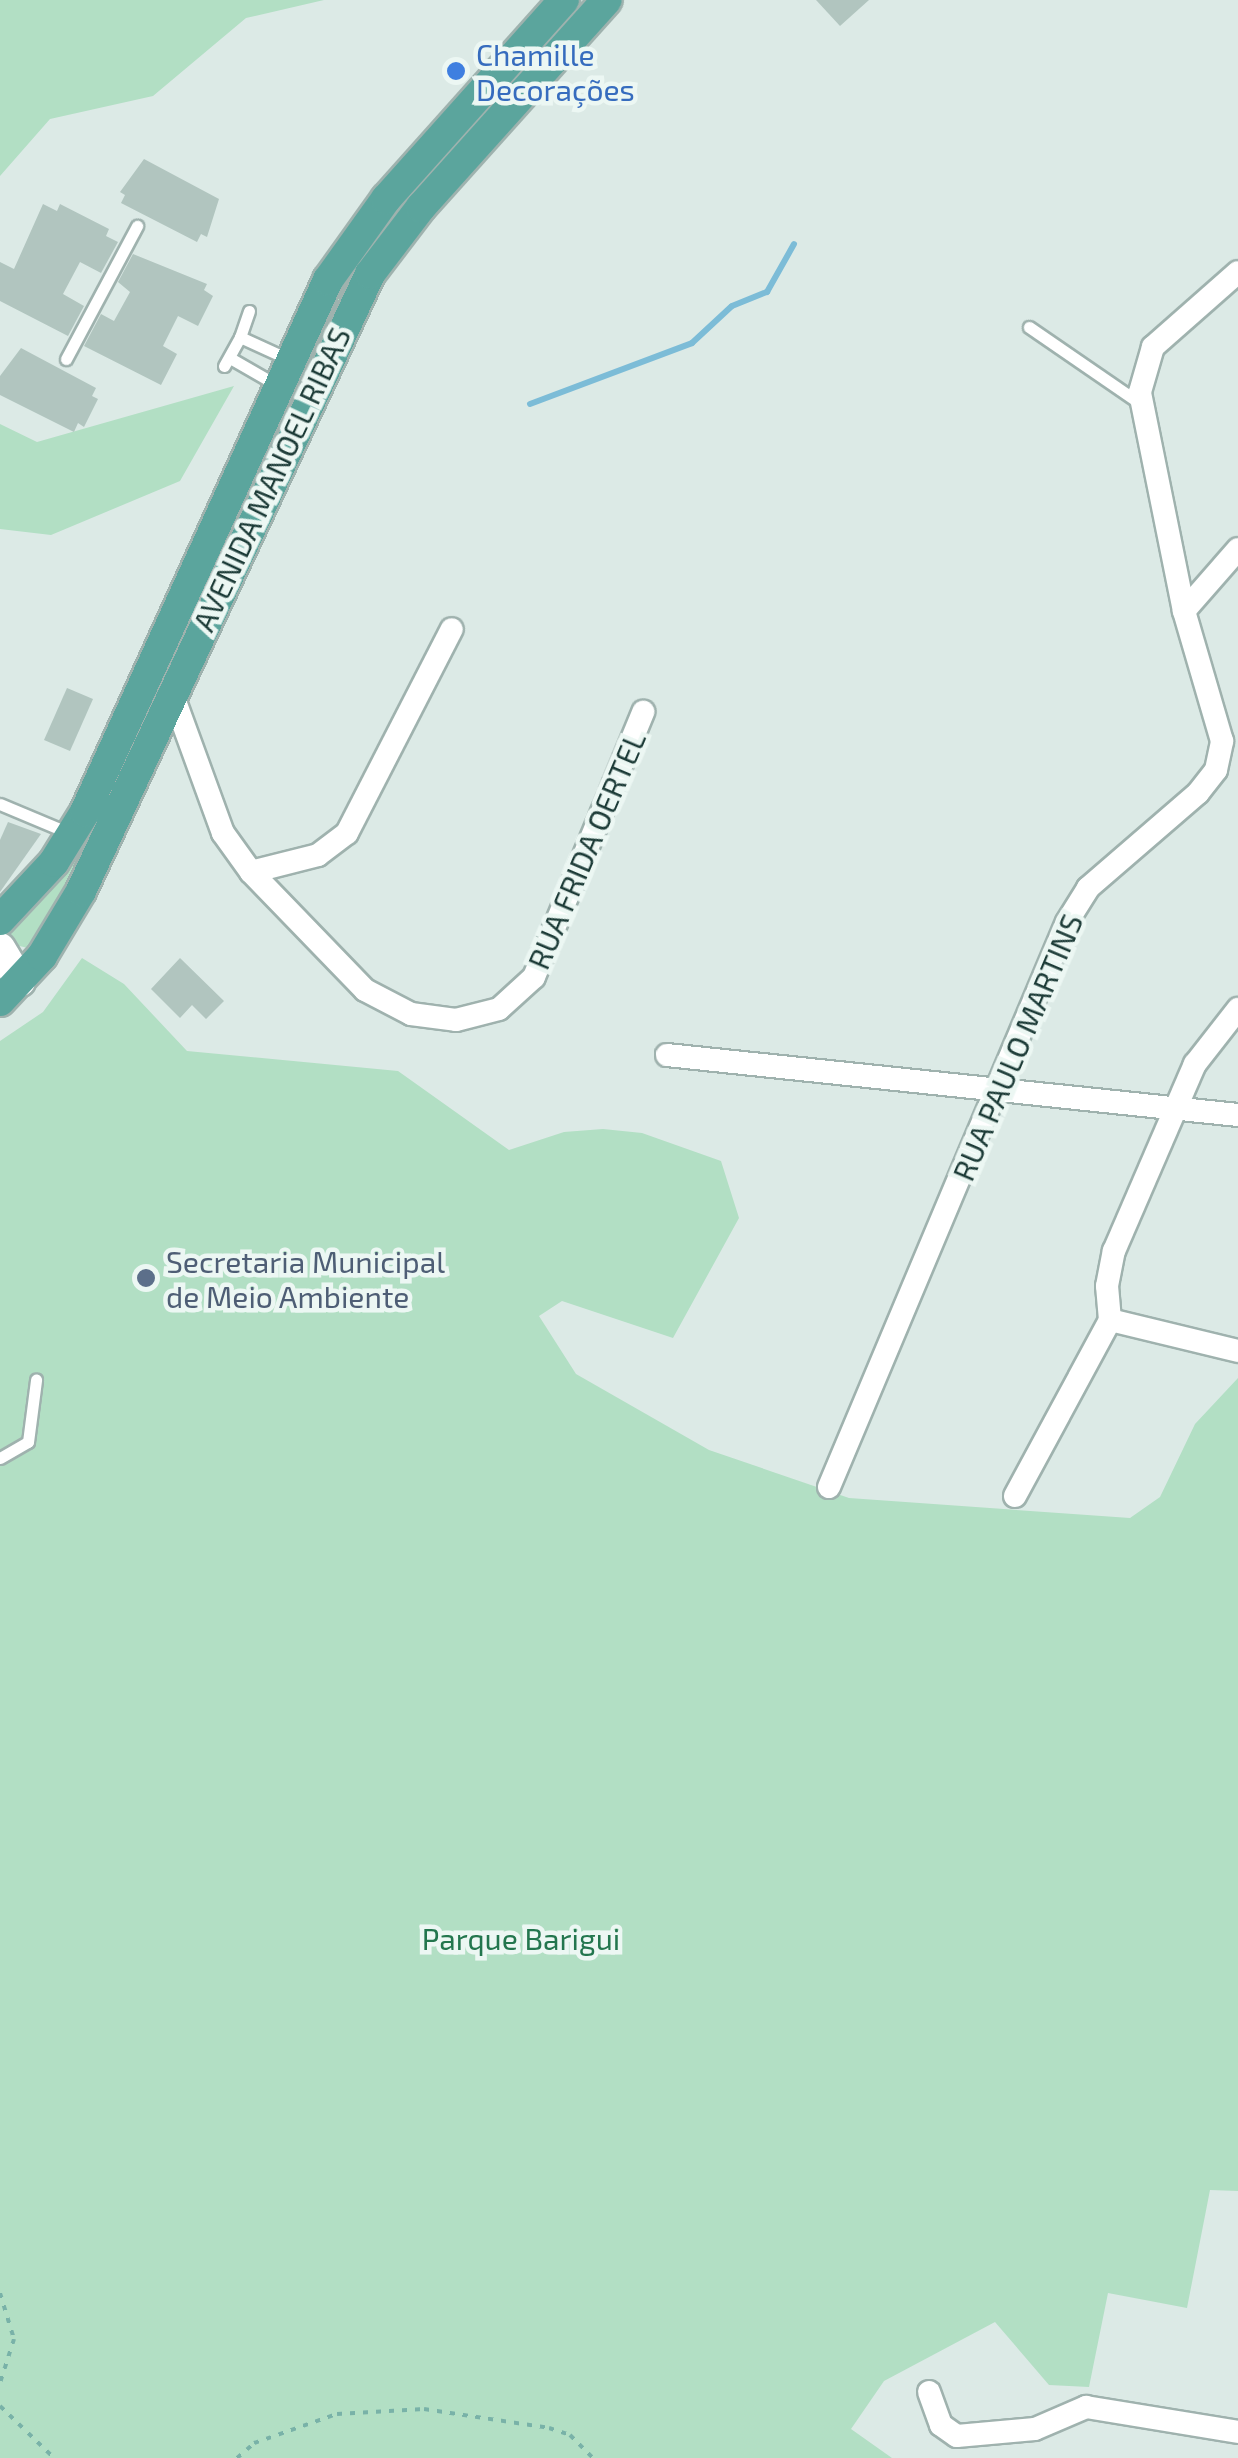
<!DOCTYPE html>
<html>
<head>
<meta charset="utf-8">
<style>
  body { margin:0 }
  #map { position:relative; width:1238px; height:2458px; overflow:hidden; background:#dceae6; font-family:"Exo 2",sans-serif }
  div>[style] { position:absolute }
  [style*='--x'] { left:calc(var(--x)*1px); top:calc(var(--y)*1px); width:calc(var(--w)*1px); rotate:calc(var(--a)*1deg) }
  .green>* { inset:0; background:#b2dfc4 }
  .stream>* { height:6px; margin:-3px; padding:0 3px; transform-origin:3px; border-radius:3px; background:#7cbcd7 }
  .building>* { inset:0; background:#b1c5bf }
  .path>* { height:4px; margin-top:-2px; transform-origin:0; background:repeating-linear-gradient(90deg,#79b2a8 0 5px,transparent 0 13px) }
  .roads { filter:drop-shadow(2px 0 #9fb2ae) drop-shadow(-2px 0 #9fb2ae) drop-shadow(0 2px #9fb2ae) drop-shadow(0 -2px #9fb2ae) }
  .lane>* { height:11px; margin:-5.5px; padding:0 5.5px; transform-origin:5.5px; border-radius:5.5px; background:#fff }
  .street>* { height:22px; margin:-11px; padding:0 11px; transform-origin:11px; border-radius:11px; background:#fff }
  .secondary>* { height:30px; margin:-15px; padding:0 15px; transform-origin:15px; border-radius:15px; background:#fff }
  .primary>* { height:30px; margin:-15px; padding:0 15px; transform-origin:15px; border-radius:15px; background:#5ba59d }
  .dots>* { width:28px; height:28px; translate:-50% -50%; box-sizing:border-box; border:5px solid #ecf7f3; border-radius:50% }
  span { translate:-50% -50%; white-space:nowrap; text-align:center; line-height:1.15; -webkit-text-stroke:9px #ecf7f3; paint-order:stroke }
  .shop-label { font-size:30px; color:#366cbe }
  .left { translate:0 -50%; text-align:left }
  .street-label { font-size:30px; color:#1c3b37 }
  .service-label { font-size:30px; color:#4e5e75 }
  .park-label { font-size:30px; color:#23764e }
</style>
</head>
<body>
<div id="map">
  <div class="green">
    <i style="clip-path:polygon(0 0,324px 0,246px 18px,153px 96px,50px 119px,0 176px)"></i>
    <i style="clip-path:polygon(355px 263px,360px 270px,301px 381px,295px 379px)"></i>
    <i style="clip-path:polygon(234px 386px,180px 481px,51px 535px,0 529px,0 424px,37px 442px)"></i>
    <i style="clip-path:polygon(282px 405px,288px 409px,215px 572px,208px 569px)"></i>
    <i style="clip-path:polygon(74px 850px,86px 857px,44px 929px,28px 948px,15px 945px,7px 932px)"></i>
    <i style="clip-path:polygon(82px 958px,124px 984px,187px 1051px,398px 1071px,509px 1150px,564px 1132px,603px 1129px,642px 1133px,721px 1161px,739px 1218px,673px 1338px,562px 1301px,539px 1316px,576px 1374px,709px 1450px,849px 1498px,1130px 1518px,1160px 1497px,1195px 1424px,1238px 1378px,1238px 2191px,1210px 2190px,1187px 2308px,1108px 2293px,1089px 2387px,1049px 2385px,995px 2322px,884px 2381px,851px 2429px,892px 2458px,0 2458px,0 1041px,43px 1012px)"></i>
  </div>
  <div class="stream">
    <i style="--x:530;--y:404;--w:173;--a:-20.6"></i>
    <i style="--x:692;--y:343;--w:54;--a:-42.8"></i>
    <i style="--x:732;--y:306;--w:38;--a:-22"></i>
    <i style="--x:767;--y:292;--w:55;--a:-60.6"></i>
  </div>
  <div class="building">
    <i style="clip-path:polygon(816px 0,869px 0,840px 26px)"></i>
    <i style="clip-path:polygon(144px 159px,219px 199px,207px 237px,201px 234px,197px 242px,121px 203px,125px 195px,120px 192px)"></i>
    <i style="clip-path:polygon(43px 204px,57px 211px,60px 204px,109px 229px,106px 236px,118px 242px,101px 273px,80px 262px,63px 294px,84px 306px,68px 336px,0 301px,0 262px,14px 269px)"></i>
    <i style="clip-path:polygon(133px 254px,207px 284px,204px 290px,213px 296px,198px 326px,178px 316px,163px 346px,177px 354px,161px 385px,84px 346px,101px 314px,114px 321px,130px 292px,118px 282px)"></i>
    <i style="clip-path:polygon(21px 348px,96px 388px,92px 396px,98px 399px,84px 427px,78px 423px,74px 432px,0 395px,0 376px)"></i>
    <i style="clip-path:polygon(67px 688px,93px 699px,70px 751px,44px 740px)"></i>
    <i style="clip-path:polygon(8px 822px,41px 834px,0 892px,0 840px)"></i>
    <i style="clip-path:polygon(180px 958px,224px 1001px,206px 1019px,192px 1005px,180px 1018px,151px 989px)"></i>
  </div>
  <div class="path">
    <i style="--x:0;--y:2293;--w:48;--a:73.1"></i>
    <i style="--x:14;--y:2339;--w:46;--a:107.7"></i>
    <i style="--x:0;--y:2406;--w:75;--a:43.9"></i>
    <i style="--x:237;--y:2458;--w:23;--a:-41"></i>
    <i style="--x:254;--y:2443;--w:88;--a:-19.3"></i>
    <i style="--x:337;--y:2414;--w:87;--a:-3.3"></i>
    <i style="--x:424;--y:2409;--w:126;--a:8.6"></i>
    <i style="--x:549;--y:2428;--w:22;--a:18"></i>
    <i style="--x:570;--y:2435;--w:33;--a:45"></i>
  </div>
  <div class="roads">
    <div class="lane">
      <i style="--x:249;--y:311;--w:28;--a:109"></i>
      <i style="--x:240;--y:337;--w:53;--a:24.6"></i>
      <i style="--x:1029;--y:327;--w:136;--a:34.5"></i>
      <i style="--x:230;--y:358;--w:54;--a:29.9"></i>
      <i style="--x:66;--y:359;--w:151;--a:-61.9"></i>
      <i style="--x:224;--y:366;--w:33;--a:-61"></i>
      <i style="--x:0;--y:804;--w:75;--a:22.8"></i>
      <i style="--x:0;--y:1458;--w:32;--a:-30"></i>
      <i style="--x:28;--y:1442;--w:63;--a:-82.6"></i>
    </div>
    <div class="street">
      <i style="--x:1184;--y:611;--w:82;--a:-48.9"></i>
      <i style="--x:172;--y:693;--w:149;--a:70"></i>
      <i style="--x:223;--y:833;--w:48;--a:54.3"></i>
      <i style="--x:251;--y:872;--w:164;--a:46"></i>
      <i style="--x:365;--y:990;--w:52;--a:27.6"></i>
      <i style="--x:411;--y:1014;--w:45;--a:7.6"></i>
      <i style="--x:456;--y:1020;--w:44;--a:-14.3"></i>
      <i style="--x:499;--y:1009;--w:47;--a:-42.4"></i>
      <i style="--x:534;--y:977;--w:287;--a:-67.6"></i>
      <i style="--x:251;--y:872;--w:69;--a:-14.2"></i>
      <i style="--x:318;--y:855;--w:36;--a:-37"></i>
      <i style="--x:347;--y:833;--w:229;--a:-62.8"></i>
      <i style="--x:667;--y:1055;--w:574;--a:6"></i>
      <i style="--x:1110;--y:1320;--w:132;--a:13.6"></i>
      <i style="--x:829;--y:1487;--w:613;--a:-67.16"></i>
      <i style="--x:1067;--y:922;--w:40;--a:-58"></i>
      <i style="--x:1088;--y:888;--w:145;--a:-40.8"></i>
      <i style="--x:1198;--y:793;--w:29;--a:-52"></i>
      <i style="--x:1216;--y:770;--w:30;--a:-78"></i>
      <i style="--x:1222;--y:741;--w:135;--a:-106.3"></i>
      <i style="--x:1184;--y:611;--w:223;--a:-101.4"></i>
      <i style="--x:1140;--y:392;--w:47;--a:-73.9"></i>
      <i style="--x:1153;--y:347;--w:113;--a:-41.4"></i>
      <i style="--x:1015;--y:1496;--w:200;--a:-61.6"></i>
      <i style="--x:1110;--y:1320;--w:34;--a:-95"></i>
      <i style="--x:1107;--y:1286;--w:36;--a:-79"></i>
      <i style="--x:1114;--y:1251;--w:204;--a:-66.6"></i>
      <i style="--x:1195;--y:1064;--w:70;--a:-52"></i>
      <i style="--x:929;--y:2392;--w:35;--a:70"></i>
      <i style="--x:941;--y:2425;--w:19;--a:35"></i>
      <i style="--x:957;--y:2436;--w:78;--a:-5.1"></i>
      <i style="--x:1035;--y:2429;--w:56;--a:-23.3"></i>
      <i style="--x:1086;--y:2407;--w:154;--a:9.3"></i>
    </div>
    <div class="secondary">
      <i style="--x:0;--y:948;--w:39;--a:59"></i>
    </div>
    <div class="primary">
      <i style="--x:0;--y:920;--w:79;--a:-47"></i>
      <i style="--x:54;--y:862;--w:59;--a:-58.2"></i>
      <i style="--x:85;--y:812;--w:585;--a:-65.45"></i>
      <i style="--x:328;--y:280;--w:100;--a:-54.4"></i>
      <i style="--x:386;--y:199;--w:267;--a:-48.2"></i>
      <i style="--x:0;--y:1001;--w:62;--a:-47"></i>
      <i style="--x:42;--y:956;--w:76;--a:-59"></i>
      <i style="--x:81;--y:891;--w:681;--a:-64.9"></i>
      <i style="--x:370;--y:274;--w:84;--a:-52.7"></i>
      <i style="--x:421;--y:207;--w:278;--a:-48.1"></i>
    </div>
  </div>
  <div class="dots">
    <i style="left:456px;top:71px;background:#3f7fe0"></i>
    <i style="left:146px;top:1278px;background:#5c6f8a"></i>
  </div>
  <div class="shop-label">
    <span class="left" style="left:476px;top:71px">Chamille<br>Decorações</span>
  </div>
  <div class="street-label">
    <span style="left:271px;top:479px;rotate:-65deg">AVENIDA MANOEL RIBAS</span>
    <span style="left:586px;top:850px;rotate:-67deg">RUA FRIDA OERTEL</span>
    <span style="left:1017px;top:1047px;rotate:-67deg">RUA PAULO MARTINS</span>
  </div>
  <div class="service-label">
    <span class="left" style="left:166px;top:1278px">Secretaria Municipal<br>de Meio Ambiente</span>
  </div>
  <div class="park-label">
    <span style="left:521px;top:1938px">Parque Barigui</span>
  </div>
</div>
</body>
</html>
